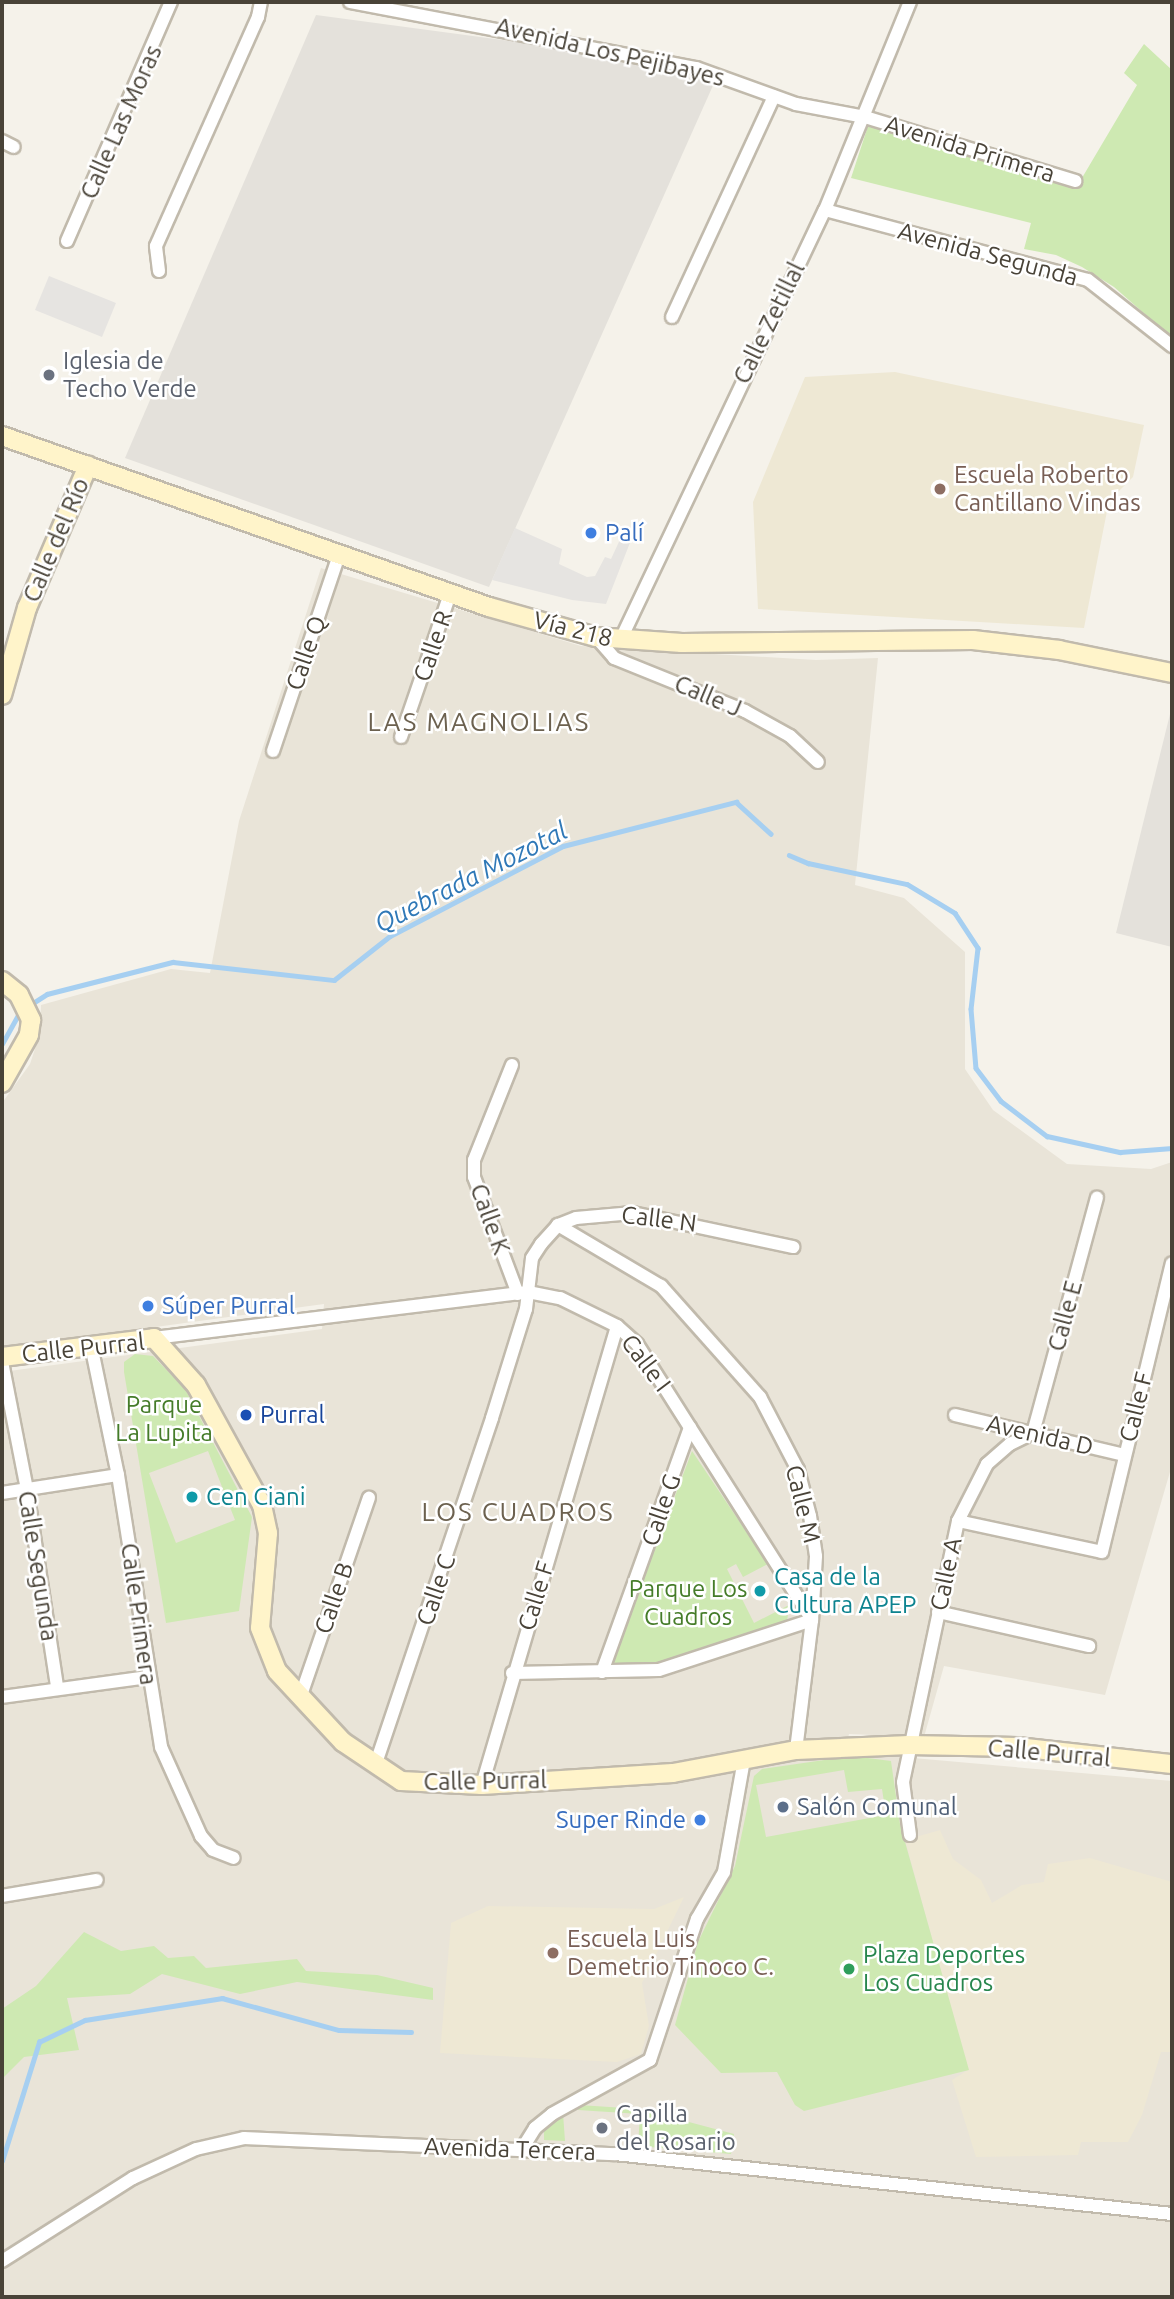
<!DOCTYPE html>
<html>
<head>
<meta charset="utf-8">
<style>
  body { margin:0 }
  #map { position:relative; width:1174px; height:2299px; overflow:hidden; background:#f5f2ea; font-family:Ubuntu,sans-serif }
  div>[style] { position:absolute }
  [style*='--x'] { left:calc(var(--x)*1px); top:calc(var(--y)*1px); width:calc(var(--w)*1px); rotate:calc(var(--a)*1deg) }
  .residential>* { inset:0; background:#e9e4d8 }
  .industrial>* { inset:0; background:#e4e1db }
  .education>* { inset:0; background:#eee8d4 }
  .green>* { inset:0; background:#cee9b2 }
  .parking>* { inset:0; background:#e6e4e1 }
  .stream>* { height:4.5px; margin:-2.25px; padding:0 2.25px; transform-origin:2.25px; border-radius:2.25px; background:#a6cff1 }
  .roads { filter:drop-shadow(2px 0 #c1baac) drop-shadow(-2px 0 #c1baac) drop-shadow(0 2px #c1baac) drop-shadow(0 -2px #c1baac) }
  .street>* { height:12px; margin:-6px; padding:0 6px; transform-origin:6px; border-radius:6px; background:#fff }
  .secondary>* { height:18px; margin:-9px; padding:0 9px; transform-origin:9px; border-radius:9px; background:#fff4ca }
  .dots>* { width:19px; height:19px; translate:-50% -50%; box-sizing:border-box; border:4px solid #fff; border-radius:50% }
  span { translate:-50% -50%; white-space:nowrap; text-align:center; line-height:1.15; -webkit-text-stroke:5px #fff; paint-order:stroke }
  .street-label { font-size:24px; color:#494338 }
  .worship-label { font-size:24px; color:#5b616d }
  .left { translate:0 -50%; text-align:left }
  .education-label { font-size:24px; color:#785e54 }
  .shop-label { font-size:24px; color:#366cbe }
  .right { translate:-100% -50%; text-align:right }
  .park-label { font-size:24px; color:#457c29 }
  .transit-label { font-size:24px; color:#164399 }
  .culture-label { font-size:24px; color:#0d838f }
  .service-label { font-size:24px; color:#4e5e75 }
  .leisure-label { font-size:24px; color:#27864d }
  .neighbourhood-label { font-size:26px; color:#6c614f; letter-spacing:2px }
  .water-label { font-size:26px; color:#2f78b7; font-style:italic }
  .frame { position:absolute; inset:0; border:4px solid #494338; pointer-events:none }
</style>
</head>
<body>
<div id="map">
  <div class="residential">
    <i style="clip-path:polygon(321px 568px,581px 646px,816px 660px,878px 658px,855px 885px,904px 898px,965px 952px,965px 1069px,993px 1110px,1067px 1164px,1151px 1169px,1172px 1162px,1172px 1465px,1105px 1695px,944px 1666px,924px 1737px,849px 1734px,845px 1752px,1172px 1781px,1172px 2297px,2px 2297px,2px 1372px,322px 1329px,324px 1304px,2px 1348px,2px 1103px,30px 1064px,40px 1034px,41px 1005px,171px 969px,210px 973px,239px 821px)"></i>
  </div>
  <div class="industrial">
    <i style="clip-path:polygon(316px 15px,547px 46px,715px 81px,489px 587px,125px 458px)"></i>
    <i style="clip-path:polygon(1172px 706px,1172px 947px,1116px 933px)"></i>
  </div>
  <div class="education">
    <i style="clip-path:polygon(895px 372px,1144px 425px,1133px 477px,1109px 501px,1084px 628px,758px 609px,753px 502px,805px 377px)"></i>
    <i style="clip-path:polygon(940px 1830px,953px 1859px,981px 1880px,992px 1903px,1022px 1885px,1044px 1882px,1048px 1864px,1090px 1858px,1172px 1882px,1170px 2052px,1161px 2052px,1142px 2115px,1128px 2142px,1081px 2142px,1078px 2155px,976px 2157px,952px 2080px,968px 2070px,905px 1840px)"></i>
    <i style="clip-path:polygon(684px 1897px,642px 1983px,649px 2026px,641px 2054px,617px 2062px,440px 2053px,451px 1923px,488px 1906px,654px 1909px)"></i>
  </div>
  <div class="green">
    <i style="clip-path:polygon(1144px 44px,1172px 70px,1172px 338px,1114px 287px,1082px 267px,1056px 255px,1024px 249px,1031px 223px,851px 178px,869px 123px,1076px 188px,1137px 85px,1124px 73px)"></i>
    <i style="clip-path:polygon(evenodd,135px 1354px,153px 1356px,185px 1389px,252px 1517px,239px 1611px,166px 1623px,124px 1372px,124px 1362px,135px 1354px,208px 1451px,235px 1520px,176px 1543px,149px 1473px,208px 1451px)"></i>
    <i style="clip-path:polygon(692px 1451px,768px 1564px,743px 1577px,736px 1564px,727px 1569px,754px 1623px,789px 1605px,787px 1622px,660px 1664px,611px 1666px)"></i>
    <i style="clip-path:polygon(evenodd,852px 1756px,891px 1761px,900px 1824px,969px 2070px,804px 2111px,795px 2105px,777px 2072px,721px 2073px,675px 2025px,698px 1942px,735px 1866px,754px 1776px,762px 1769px,852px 1756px,844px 1770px,848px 1792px,882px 1789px,886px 1815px,766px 1837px,756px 1785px,844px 1770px)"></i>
    <i style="clip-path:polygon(84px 1932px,121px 1951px,154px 1946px,168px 1958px,194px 1956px,206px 1968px,297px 1959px,306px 1971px,377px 1975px,433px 1988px,433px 2000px,297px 1982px,240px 1994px,162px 1974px,130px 1994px,67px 1998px,79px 2050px,24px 2057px,2px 2079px,2px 2009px,36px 1986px)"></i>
    <i style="clip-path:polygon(579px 2105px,640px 2109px,734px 2134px,731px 2154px,638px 2146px,640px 2114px,578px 2110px)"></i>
    <i style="clip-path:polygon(563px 2113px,565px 2141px,544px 2140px,544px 2125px)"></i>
  </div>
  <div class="parking">
    <i style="clip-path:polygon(49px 276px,116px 303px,102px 337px,35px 310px)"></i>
    <i style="clip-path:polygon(515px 528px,562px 549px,559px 564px,587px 577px,595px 576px,605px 557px,611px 559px,624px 531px,633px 535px,606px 604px,572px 600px,492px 580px)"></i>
  </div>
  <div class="stream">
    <i style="--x:789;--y:855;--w:21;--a:23"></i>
    <i style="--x:808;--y:863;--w:101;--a:12"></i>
    <i style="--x:907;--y:884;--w:56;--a:31.1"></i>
    <i style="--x:955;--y:913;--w:42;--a:56.7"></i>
    <i style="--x:978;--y:948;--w:61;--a:96.5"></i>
    <i style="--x:971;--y:1009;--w:59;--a:85.2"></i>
    <i style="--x:976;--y:1068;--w:41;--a:52.9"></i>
    <i style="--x:1001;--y:1101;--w:58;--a:37.3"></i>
    <i style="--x:1047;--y:1136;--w:75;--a:12.4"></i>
    <i style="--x:1120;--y:1152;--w:52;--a:-4.4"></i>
    <i style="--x:30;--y:1005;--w:20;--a:-33"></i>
    <i style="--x:47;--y:994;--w:130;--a:-14.3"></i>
    <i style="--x:173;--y:962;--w:162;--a:6.4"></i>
    <i style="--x:334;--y:980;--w:71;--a:-38.2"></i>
    <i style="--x:390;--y:936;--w:195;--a:-27.5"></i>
    <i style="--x:563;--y:846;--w:179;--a:-14.3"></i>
    <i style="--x:736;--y:802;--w:47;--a:42.4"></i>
    <i style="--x:2;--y:1044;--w:37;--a:-61"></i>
    <i style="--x:2;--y:2161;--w:125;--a:-72.7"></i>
    <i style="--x:39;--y:2042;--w:51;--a:-25.6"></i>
    <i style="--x:85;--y:2020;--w:139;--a:-9.1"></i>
    <i style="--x:222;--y:1998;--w:121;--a:15.3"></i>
    <i style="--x:339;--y:2030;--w:72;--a:1.6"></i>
  </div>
  <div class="roads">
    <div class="street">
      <i style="--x:350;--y:2;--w:352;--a:10.8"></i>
      <i style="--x:696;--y:68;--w:106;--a:19.8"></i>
      <i style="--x:796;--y:104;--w:70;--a:10.7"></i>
      <i style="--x:865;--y:117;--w:220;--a:16.9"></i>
      <i style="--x:2;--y:141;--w:13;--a:27"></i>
      <i style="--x:825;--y:210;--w:272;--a:14.9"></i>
      <i style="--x:1088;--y:280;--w:107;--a:38.2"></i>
      <i style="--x:67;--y:241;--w:261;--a:-66.5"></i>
      <i style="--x:159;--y:271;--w:25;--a:-97"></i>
      <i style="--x:156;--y:246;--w:251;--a:-66"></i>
      <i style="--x:258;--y:17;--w:15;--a:-79"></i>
      <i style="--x:672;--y:317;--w:243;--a:-65.2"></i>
      <i style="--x:596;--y:637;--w:28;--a:49"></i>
      <i style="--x:614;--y:658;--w:141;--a:22"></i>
      <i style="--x:745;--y:711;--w:51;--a:29.1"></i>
      <i style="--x:790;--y:736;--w:38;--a:43"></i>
      <i style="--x:620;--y:641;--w:477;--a:-64.6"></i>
      <i style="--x:825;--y:210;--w:225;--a:-67.8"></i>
      <i style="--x:401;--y:737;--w:151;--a:-71.1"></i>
      <i style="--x:273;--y:751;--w:207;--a:-71.4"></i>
      <i style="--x:512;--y:1065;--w:102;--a:111.8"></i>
      <i style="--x:474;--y:1160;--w:17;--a:90"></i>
      <i style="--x:474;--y:1177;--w:125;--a:69.4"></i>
      <i style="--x:154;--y:1338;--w:377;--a:-7"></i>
      <i style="--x:528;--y:1292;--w:33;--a:11"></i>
      <i style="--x:560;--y:1298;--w:64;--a:26.2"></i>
      <i style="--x:617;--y:1326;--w:27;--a:42"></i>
      <i style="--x:637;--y:1344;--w:327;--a:57.6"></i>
      <i style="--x:812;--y:1620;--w:131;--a:97"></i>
      <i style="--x:91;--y:1345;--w:133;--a:78.3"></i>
      <i style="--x:118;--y:1475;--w:275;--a:81"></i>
      <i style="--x:161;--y:1747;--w:98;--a:65.8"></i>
      <i style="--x:201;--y:1836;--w:18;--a:49"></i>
      <i style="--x:213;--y:1850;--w:22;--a:21"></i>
      <i style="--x:2;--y:1362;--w:130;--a:78.9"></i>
      <i style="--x:27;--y:1490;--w:199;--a:81.3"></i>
      <i style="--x:955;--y:1415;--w:174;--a:13.3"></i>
      <i style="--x:2;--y:1493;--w:117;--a:-8.8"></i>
      <i style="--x:958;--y:1521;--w:147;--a:12.1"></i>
      <i style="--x:1102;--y:1552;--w:297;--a:-76.4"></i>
      <i style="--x:938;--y:1612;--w:155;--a:12.7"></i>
      <i style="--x:602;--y:1672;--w:260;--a:-70.2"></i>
      <i style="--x:512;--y:1673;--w:147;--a:-1.2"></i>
      <i style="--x:659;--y:1670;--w:161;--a:-18.1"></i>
      <i style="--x:812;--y:1620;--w:64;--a:-86.4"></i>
      <i style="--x:816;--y:1556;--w:40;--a:-98.5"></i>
      <i style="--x:810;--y:1516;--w:48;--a:-104.6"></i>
      <i style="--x:798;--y:1470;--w:82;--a:-117.5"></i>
      <i style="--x:760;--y:1397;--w:149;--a:-131.7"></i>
      <i style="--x:661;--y:1286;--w:120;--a:-149.4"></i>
      <i style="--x:2;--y:1697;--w:147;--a:-7.8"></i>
      <i style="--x:300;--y:1698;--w:212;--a:-71"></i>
      <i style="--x:375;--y:1766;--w:367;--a:-71.4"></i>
      <i style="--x:492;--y:1418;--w:114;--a:-72.7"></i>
      <i style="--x:526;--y:1309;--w:51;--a:-83.3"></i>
      <i style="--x:532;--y:1258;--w:17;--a:-57"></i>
      <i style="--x:541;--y:1244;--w:25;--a:-48"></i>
      <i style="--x:558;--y:1225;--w:19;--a:-21"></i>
      <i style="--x:576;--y:1218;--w:57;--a:-5"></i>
      <i style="--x:633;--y:1213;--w:164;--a:12"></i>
      <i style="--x:482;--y:1785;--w:478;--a:-73.6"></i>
      <i style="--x:910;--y:1835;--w:53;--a:-97.5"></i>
      <i style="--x:903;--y:1782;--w:267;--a:-78.1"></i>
      <i style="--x:958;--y:1521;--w:64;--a:-63"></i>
      <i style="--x:987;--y:1464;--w:30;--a:-41"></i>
      <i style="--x:1010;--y:1444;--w:25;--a:-26"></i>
      <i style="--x:1033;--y:1433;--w:244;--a:-74.8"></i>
      <i style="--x:2;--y:1896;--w:96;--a:-9.6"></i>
      <i style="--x:522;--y:2149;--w:25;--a:-58"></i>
      <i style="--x:535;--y:2128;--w:22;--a:-39"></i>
      <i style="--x:552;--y:2114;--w:112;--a:-28.9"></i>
      <i style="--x:650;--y:2060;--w:149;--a:-71.6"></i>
      <i style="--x:697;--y:1919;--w:54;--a:-60.1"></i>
      <i style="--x:724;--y:1872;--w:114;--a:-79.9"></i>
      <i style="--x:2;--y:2261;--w:155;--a:-32.4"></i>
      <i style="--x:133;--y:2178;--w:69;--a:-24.7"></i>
      <i style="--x:196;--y:2149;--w:49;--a:-12.9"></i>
      <i style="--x:244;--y:2138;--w:371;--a:2.5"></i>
      <i style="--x:615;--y:2154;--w:560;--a:6.15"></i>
    </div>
    <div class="secondary">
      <i style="--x:2;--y:436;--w:516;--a:19.35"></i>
      <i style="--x:489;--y:607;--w:111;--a:15.7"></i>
      <i style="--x:596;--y:637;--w:86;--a:4"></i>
      <i style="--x:682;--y:643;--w:291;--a:-0.6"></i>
      <i style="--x:973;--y:640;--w:87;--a:6.6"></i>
      <i style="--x:1059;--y:650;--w:115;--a:11.5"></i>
      <i style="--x:2;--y:695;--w:91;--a:-74"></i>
      <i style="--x:27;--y:608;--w:155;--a:-66.8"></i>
      <i style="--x:2;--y:981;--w:22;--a:39"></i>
      <i style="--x:19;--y:995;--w:28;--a:64"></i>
      <i style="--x:31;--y:1020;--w:15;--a:98"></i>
      <i style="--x:29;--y:1035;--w:55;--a:119.4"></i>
      <i style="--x:2;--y:1357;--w:153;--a:-7.1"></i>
      <i style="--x:154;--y:1338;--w:63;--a:48.2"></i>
      <i style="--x:196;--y:1385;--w:137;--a:61.2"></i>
      <i style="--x:262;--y:1505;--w:29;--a:78"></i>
      <i style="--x:268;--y:1533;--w:95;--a:94.8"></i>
      <i style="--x:260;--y:1628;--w:46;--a:68.4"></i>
      <i style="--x:277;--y:1671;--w:97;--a:47.1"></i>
      <i style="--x:343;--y:1742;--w:70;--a:33.9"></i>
      <i style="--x:401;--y:1781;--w:81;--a:2.8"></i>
      <i style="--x:482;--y:1785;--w:191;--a:-3.6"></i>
      <i style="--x:673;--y:1773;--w:125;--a:-10.6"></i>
      <i style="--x:796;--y:1750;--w:113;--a:-2.5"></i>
      <i style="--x:909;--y:1745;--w:108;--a:1.1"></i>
      <i style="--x:1017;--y:1747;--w:156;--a:6.3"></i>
    </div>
  </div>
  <div class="dots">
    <i style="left:49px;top:375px;background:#6b7280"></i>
    <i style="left:940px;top:489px;background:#8d6e63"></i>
    <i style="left:591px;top:533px;background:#3f7fe0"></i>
    <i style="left:148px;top:1306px;background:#3f7fe0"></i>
    <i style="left:246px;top:1415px;background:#1a4fb4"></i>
    <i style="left:192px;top:1497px;background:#0f9aa8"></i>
    <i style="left:760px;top:1591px;background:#0f9aa8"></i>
    <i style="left:783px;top:1807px;background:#5c6f8a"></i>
    <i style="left:700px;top:1820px;background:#3f7fe0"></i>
    <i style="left:553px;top:1953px;background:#8d6e63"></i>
    <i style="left:849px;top:1969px;background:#2e9e5b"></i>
    <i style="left:602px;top:2128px;background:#6b7280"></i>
  </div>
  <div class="street-label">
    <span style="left:610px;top:52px;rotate:13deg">Avenida Los Pejibayes</span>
    <span style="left:121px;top:122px;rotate:-66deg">Calle Las Moras</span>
    <span style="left:970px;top:149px;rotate:17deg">Avenida Primera</span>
    <span style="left:988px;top:254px;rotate:15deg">Avenida Segunda</span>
    <span style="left:769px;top:323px;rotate:-64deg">Calle Zetillal</span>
    <span style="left:56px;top:540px;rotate:-67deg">Calle del Río</span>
    <span style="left:573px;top:629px;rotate:14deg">Vía 218</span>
    <span style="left:433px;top:646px;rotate:-71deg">Calle R</span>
    <span style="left:306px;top:653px;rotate:-71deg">Calle Q</span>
    <span style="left:708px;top:696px;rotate:23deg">Calle J</span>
    <span style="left:490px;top:1219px;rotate:70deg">Calle K</span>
    <span style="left:659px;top:1219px;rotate:7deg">Calle N</span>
    <span style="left:1065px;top:1316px;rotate:-75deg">Calle E</span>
    <span style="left:83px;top:1348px;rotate:-6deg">Calle Purral</span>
    <span style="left:646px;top:1363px;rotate:53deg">Calle I</span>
    <span style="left:1136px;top:1407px;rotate:-76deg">Calle F</span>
    <span style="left:1040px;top:1435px;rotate:13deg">Avenida D</span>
    <span style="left:803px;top:1504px;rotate:76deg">Calle M</span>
    <span style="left:661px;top:1510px;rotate:-71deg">Calle G</span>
    <span style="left:38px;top:1566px;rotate:81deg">Calle Segunda</span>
    <span style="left:946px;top:1574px;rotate:-78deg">Calle A</span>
    <span style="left:436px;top:1590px;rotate:-71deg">Calle C</span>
    <span style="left:536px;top:1596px;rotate:-73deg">Calle F</span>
    <span style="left:334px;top:1598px;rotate:-71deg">Calle B</span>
    <span style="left:139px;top:1614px;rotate:82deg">Calle Primera</span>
    <span style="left:1049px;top:1753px;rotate:5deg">Calle Purral</span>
    <span style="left:485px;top:1781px;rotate:-1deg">Calle Purral</span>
    <span style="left:510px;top:2149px;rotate:2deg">Avenida Tercera</span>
  </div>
  <div class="worship-label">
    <span class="left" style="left:63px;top:375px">Iglesia de<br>Techo Verde</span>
    <span class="left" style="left:616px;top:2128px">Capilla<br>del Rosario</span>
  </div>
  <div class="education-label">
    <span class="left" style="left:954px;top:489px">Escuela Roberto<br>Cantillano Vindas</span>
    <span class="left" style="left:567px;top:1953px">Escuela Luis<br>Demetrio Tinoco C.</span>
  </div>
  <div class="shop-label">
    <span class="left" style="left:605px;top:533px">Palí</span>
    <span class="left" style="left:162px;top:1306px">Súper Purral</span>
    <span class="right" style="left:686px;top:1820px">Super Rinde</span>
  </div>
  <div class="park-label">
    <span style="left:164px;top:1419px">Parque<br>La Lupita</span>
    <span style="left:688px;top:1603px">Parque Los<br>Cuadros</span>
  </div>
  <div class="transit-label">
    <span class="left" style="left:260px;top:1415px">Purral</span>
  </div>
  <div class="culture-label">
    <span class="left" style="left:206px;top:1497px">Cen Ciani</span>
    <span class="left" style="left:774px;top:1591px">Casa de la<br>Cultura APEP</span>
  </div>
  <div class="service-label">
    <span class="left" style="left:797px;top:1807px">Salón Comunal</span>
  </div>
  <div class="leisure-label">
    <span class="left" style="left:863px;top:1969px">Plaza Deportes<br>Los Cuadros</span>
  </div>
  <div class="neighbourhood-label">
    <span style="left:479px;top:722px">LAS MAGNOLIAS</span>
    <span style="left:518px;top:1512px">LOS CUADROS</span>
  </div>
  <div class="water-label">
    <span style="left:471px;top:877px;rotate:-27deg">Quebrada Mozotal</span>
  </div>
  <div class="frame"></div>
</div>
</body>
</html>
